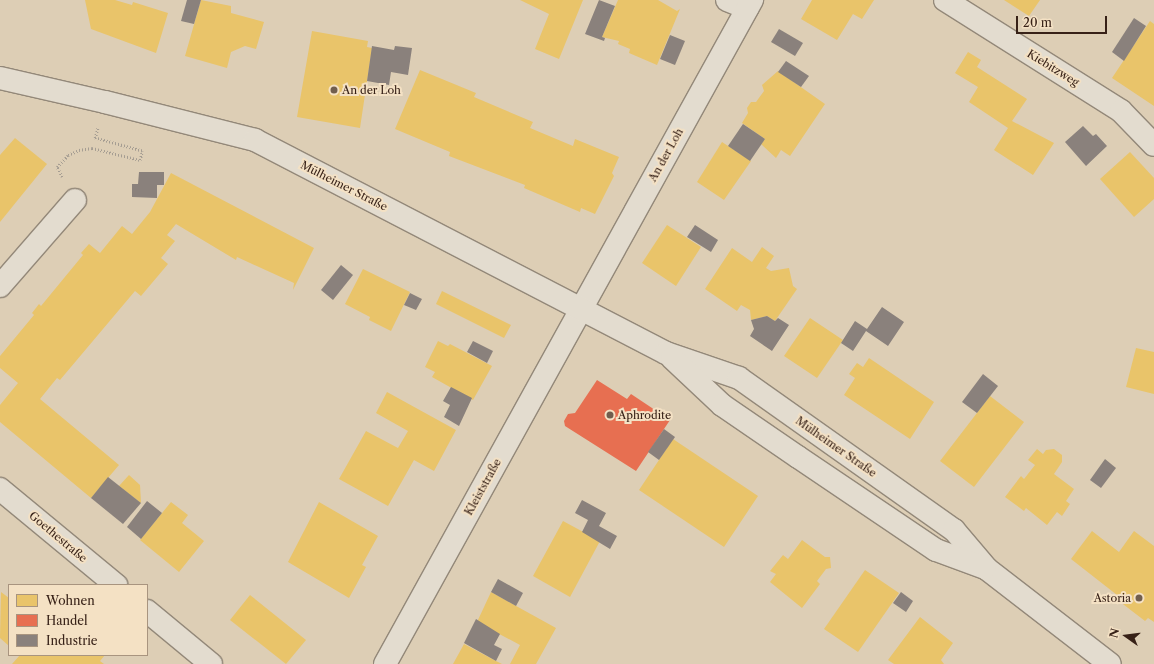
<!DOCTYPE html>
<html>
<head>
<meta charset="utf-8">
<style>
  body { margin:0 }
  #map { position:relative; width:1154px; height:664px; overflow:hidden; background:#ddceb5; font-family:"Libre Caslon Text",serif }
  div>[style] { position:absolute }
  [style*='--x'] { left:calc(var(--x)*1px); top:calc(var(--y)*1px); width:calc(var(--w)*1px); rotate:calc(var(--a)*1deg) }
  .homes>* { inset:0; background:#e9c46a }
  .shops>* { inset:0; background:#e76f51 }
  .industry>* { inset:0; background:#8a817c }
  .path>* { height:2.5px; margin-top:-1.25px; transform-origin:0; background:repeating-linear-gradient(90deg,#a59d92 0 1px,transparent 0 3px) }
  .roads { filter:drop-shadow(1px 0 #938879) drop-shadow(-1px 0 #938879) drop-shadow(0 1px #938879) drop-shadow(0 -1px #938879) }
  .minor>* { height:22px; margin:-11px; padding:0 11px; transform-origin:11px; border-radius:11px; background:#e3dccf }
  .secondary>* { height:22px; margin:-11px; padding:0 11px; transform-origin:11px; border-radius:11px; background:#e3dccf }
  .dots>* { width:11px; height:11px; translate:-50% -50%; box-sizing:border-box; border:2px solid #f4e1c4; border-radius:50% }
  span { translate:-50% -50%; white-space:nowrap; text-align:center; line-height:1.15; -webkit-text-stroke:4px #f4e1c4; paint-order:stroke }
  .street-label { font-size:11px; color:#372117 }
  .poi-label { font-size:11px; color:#372117 }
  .left { translate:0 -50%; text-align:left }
  .right { translate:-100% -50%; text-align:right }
  .legend { position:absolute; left:8px; top:584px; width:140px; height:72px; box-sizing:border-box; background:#f4e1c4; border:1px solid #a8947f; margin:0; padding:5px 7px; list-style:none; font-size:12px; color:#372117 }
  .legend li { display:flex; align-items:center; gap:8px; height:20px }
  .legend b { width:20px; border:1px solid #a8947f }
  .north { position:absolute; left:1106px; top:616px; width:40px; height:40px; -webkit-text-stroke:3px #f4e1c4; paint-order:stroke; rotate:284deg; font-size:11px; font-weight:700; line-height:16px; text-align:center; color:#372117 }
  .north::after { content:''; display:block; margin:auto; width:14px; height:18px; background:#372117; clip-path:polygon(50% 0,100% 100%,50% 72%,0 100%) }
  .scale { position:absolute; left:1016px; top:16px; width:91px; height:18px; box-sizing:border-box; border:2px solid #372117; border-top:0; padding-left:5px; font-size:12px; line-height:14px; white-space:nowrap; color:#372117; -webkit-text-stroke:3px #f4e1c4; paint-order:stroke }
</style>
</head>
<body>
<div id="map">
  <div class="homes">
    <i style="clip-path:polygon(85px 0,115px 0,132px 5px,133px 2px,168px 13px,156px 53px,91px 29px)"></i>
    <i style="clip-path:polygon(201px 0,231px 6px,231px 13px,264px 22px,256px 49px,245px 46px,231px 52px,227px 68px,185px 56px)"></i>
    <i style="clip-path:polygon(520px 0,583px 0,559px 59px,535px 49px,549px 14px)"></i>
    <i style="clip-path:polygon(618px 0,658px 0,677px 11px,680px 9px,657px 65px,629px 53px,630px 49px,618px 44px,619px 41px,602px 37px)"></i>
    <i style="clip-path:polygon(812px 0,874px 0,862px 19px,853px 14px,837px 40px,801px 19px)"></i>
    <i style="clip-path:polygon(1004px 0,1040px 0,1029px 16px)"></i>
    <i style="clip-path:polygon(1150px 21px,1154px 24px,1154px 106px,1112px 78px)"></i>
    <i style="clip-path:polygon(312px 31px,368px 41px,367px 47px,372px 48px,360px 128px,297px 117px)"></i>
    <i style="clip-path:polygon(968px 52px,981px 60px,977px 67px,1027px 99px,1012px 121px,1054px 143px,1033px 175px,994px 150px,1008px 128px,969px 102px,978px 87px,955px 73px)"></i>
    <i style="clip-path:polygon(420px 70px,476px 93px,474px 97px,533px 122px,530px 128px,573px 146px,575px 139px,619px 157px,612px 173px,614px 176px,595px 214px,581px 208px,580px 212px,524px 188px,525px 185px,449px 156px,450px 152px,395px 129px)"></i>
    <i style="clip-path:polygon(778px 71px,825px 104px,790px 156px,781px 150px,776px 158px,761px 144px,765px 139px,742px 123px,748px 113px,747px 108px,751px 102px,756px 102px,764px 91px,762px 85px)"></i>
    <i style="clip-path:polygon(15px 138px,47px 164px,0 222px,0 155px)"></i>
    <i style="clip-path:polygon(722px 142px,751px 161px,724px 200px,697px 182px)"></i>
    <i style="clip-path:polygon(1130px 152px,1154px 178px,1154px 199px,1134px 217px,1100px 179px)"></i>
    <i style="clip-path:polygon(171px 173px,314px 248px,293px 290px,294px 283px,237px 257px,236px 260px,176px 224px,167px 235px,175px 241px,161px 258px,168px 264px,141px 296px,135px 291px,60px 380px,57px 378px,40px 399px,119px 465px,91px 498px,0 422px,0 405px,18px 383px,0 368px,0 356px,34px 315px,32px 313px,39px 304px,41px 306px,83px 255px,81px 253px,89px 244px,100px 253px,122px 226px,132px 234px,150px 212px)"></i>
    <i style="clip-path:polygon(667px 225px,701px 247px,676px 286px,642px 263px)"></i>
    <i style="clip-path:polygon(762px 247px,774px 256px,766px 268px,771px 271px,789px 268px,793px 286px,797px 289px,775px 321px,767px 316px,751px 320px,750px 310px,741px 305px,737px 311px,705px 289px,732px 248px,752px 262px)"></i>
    <i style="clip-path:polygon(363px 269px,410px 292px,391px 331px,369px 320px,370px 317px,345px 304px)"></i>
    <i style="clip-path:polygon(442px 291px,511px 325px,504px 338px,436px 304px)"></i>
    <i style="clip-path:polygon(810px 318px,843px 340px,817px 378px,784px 356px)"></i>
    <i style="clip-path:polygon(438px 341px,448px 346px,450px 344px,492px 366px,473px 400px,432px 377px,435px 372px,425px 367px)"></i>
    <i style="clip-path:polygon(1136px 348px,1154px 352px,1154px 394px,1126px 387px)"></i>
    <i style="clip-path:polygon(869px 358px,934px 402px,910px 439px,844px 395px,855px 378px,849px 374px,857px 363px,863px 367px)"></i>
    <i style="clip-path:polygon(387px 392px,456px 430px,434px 471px,414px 460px,388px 506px,339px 479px,366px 431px,398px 448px,408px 431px,376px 413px)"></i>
    <i style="clip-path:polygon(990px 396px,1024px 422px,974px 487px,940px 461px)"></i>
    <i style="clip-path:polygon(673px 439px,758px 496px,724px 547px,639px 490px)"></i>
    <i style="clip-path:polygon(1037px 449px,1043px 454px,1046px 450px,1054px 449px,1062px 455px,1062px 462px,1054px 474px,1074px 489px,1066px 501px,1070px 504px,1062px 516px,1057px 512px,1047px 525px,1026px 508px,1024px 511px,1005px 497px,1021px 476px,1024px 479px,1035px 465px,1028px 460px)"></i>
    <i style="clip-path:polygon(129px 475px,140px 485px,141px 503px,119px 486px)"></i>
    <i style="clip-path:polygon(171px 502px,188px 515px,182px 523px,204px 541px,179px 572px,140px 540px)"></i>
    <i style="clip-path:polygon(319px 502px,378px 536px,362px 565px,366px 567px,349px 598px,288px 562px)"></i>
    <i style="clip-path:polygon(563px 521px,600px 541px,570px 597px,533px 576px)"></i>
    <i style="clip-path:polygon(1092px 531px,1119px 552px,1134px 531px,1154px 546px,1154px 622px,1148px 618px,1145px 621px,1115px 598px,1117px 595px,1071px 559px)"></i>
    <i style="clip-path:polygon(802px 540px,825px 557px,830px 557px,831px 568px,826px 569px,817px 581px,820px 584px,802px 608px,770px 582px,776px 574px,770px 571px,783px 555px,788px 559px)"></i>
    <i style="clip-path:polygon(865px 570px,899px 593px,858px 652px,824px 629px)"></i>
    <i style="clip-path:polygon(1px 592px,9px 598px,9px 646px,0 638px)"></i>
    <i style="clip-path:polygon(491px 592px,556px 628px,536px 664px,510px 664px,520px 645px,477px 622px)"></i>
    <i style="clip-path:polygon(250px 595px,306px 640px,286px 664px,230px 620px)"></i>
    <i style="clip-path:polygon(920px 617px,953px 643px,941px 660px,944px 664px,894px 664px,888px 660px)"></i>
    <i style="clip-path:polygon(464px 644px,496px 661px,502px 664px,453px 664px)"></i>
    <i style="clip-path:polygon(20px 655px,105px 655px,100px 661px,104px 664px,12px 664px)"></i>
  </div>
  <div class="shops">
    <i style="clip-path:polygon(597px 380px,627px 399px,631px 394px,670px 420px,636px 471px,565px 426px,564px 421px,568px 414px,575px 413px)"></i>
  </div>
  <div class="industry">
    <i style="clip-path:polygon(187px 0,201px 0,194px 24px,181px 21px)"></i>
    <i style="clip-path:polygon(599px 0,615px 6px,602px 37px,605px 38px,604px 41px,585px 34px)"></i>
    <i style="clip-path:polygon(1134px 18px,1146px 26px,1124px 61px,1112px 52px)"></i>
    <i style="clip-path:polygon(779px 29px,803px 43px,795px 56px,771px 42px)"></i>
    <i style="clip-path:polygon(670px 35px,685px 41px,675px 65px,660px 59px)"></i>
    <i style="clip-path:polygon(372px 46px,394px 50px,395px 46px,412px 48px,408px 75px,391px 72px,389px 85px,367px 81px)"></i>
    <i style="clip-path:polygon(786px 61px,809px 76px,801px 87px,778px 72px)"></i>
    <i style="clip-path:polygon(743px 124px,765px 139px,750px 161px,728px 146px)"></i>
    <i style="clip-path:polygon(1083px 126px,1093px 136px,1096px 134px,1107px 146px,1086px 166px,1065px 142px)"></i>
    <i style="clip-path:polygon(139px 172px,164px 172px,164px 185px,157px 185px,157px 198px,132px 197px,132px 184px,138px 184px)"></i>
    <i style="clip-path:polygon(695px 225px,718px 240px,711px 252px,687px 237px)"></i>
    <i style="clip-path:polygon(341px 265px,353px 275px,333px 300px,321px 290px)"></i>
    <i style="clip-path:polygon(410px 293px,422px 299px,416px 310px,404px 305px)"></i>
    <i style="clip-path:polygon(882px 307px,904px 322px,888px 346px,866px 331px,853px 351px,841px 343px,855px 321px,867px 329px)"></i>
    <i style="clip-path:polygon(767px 316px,775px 321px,778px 318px,789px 325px,772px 351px,750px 336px,754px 329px,751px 320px)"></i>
    <i style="clip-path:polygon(473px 341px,493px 351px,487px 363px,467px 352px)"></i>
    <i style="clip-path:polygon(983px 374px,998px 386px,977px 413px,962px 402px)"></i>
    <i style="clip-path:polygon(451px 387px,472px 398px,459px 426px,444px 417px,450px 405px,443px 401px)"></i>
    <i style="clip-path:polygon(664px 429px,675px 437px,659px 460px,648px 452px)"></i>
    <i style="clip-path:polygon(1105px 459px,1116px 468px,1101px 488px,1090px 480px)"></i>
    <i style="clip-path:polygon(108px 477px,141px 503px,123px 524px,91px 498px)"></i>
    <i style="clip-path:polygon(582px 500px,606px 513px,599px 526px,617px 536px,610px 549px,582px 532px,588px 520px,575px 513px)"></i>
    <i style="clip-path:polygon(147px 501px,162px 513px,141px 539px,127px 527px)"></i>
    <i style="clip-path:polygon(498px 579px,523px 593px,516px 606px,491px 592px)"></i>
    <i style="clip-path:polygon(901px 592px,913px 601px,906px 612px,893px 603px)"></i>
    <i style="clip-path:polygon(476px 619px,500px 634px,494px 645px,502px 649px,496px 661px,464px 643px)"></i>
  </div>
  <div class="path">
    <i style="--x:62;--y:177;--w:11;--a:-117"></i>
    <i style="--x:57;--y:167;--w:16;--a:-47"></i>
    <i style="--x:68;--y:155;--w:12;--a:-24"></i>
    <i style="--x:79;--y:150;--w:13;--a:-9"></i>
    <i style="--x:92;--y:148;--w:49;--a:14"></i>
    <i style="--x:140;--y:160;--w:9;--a:-77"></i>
    <i style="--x:142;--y:151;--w:49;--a:-164.5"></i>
    <i style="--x:95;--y:138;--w:11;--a:-75"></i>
  </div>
  <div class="roads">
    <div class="minor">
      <i style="--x:727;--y:0;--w:22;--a:22"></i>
      <i style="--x:945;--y:0;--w:208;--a:32.2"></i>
      <i style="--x:1121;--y:111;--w:47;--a:45.9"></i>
      <i style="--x:0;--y:286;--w:114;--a:-48.9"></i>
      <i style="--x:0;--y:489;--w:151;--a:39.6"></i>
      <i style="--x:147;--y:611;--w:83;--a:39.6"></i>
      <i style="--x:385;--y:664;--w:759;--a:-61.07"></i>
    </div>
    <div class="secondary">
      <i style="--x:0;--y:78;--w:108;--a:12.9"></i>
      <i style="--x:105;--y:102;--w:155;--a:14.2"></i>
      <i style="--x:255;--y:140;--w:463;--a:27.4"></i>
      <i style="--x:666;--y:353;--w:77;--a:18.9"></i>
      <i style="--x:739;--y:378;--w:263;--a:35.3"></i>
      <i style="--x:954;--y:530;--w:51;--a:49.8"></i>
      <i style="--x:987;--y:569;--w:155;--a:37.7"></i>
      <i style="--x:672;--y:358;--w:69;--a:43.2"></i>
      <i style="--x:722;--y:405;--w:92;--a:34.4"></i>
      <i style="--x:798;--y:457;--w:166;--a:34"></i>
      <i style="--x:936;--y:550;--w:52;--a:20.2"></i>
    </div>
  </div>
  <div class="dots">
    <i style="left:334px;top:90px;background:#715e4e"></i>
    <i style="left:610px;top:415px;background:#715e4e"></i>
    <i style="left:1139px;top:598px;background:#715e4e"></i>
  </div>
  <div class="street-label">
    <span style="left:1053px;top:68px;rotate:32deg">Kiebitzweg</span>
    <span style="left:666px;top:155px;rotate:-61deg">An der Loh</span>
    <span style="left:344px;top:186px;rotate:27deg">Mülheimer Straße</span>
    <span style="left:836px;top:447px;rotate:35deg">Mülheimer Straße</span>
    <span style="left:483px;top:487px;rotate:-61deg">Kleiststraße</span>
    <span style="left:58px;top:537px;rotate:40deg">Goethestraße</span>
  </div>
  <div class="poi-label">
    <span class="left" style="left:342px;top:90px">An der Loh</span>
    <span class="left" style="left:618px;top:415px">Aphrodite</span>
    <span class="right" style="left:1131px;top:598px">Astoria</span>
  </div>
  <ul class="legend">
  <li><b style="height:11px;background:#e9c46a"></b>Wohnen</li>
  <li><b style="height:11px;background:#e76f51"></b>Handel</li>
  <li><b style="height:11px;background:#8a817c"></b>Industrie</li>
  </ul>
  <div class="north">N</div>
  <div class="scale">20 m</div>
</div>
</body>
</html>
